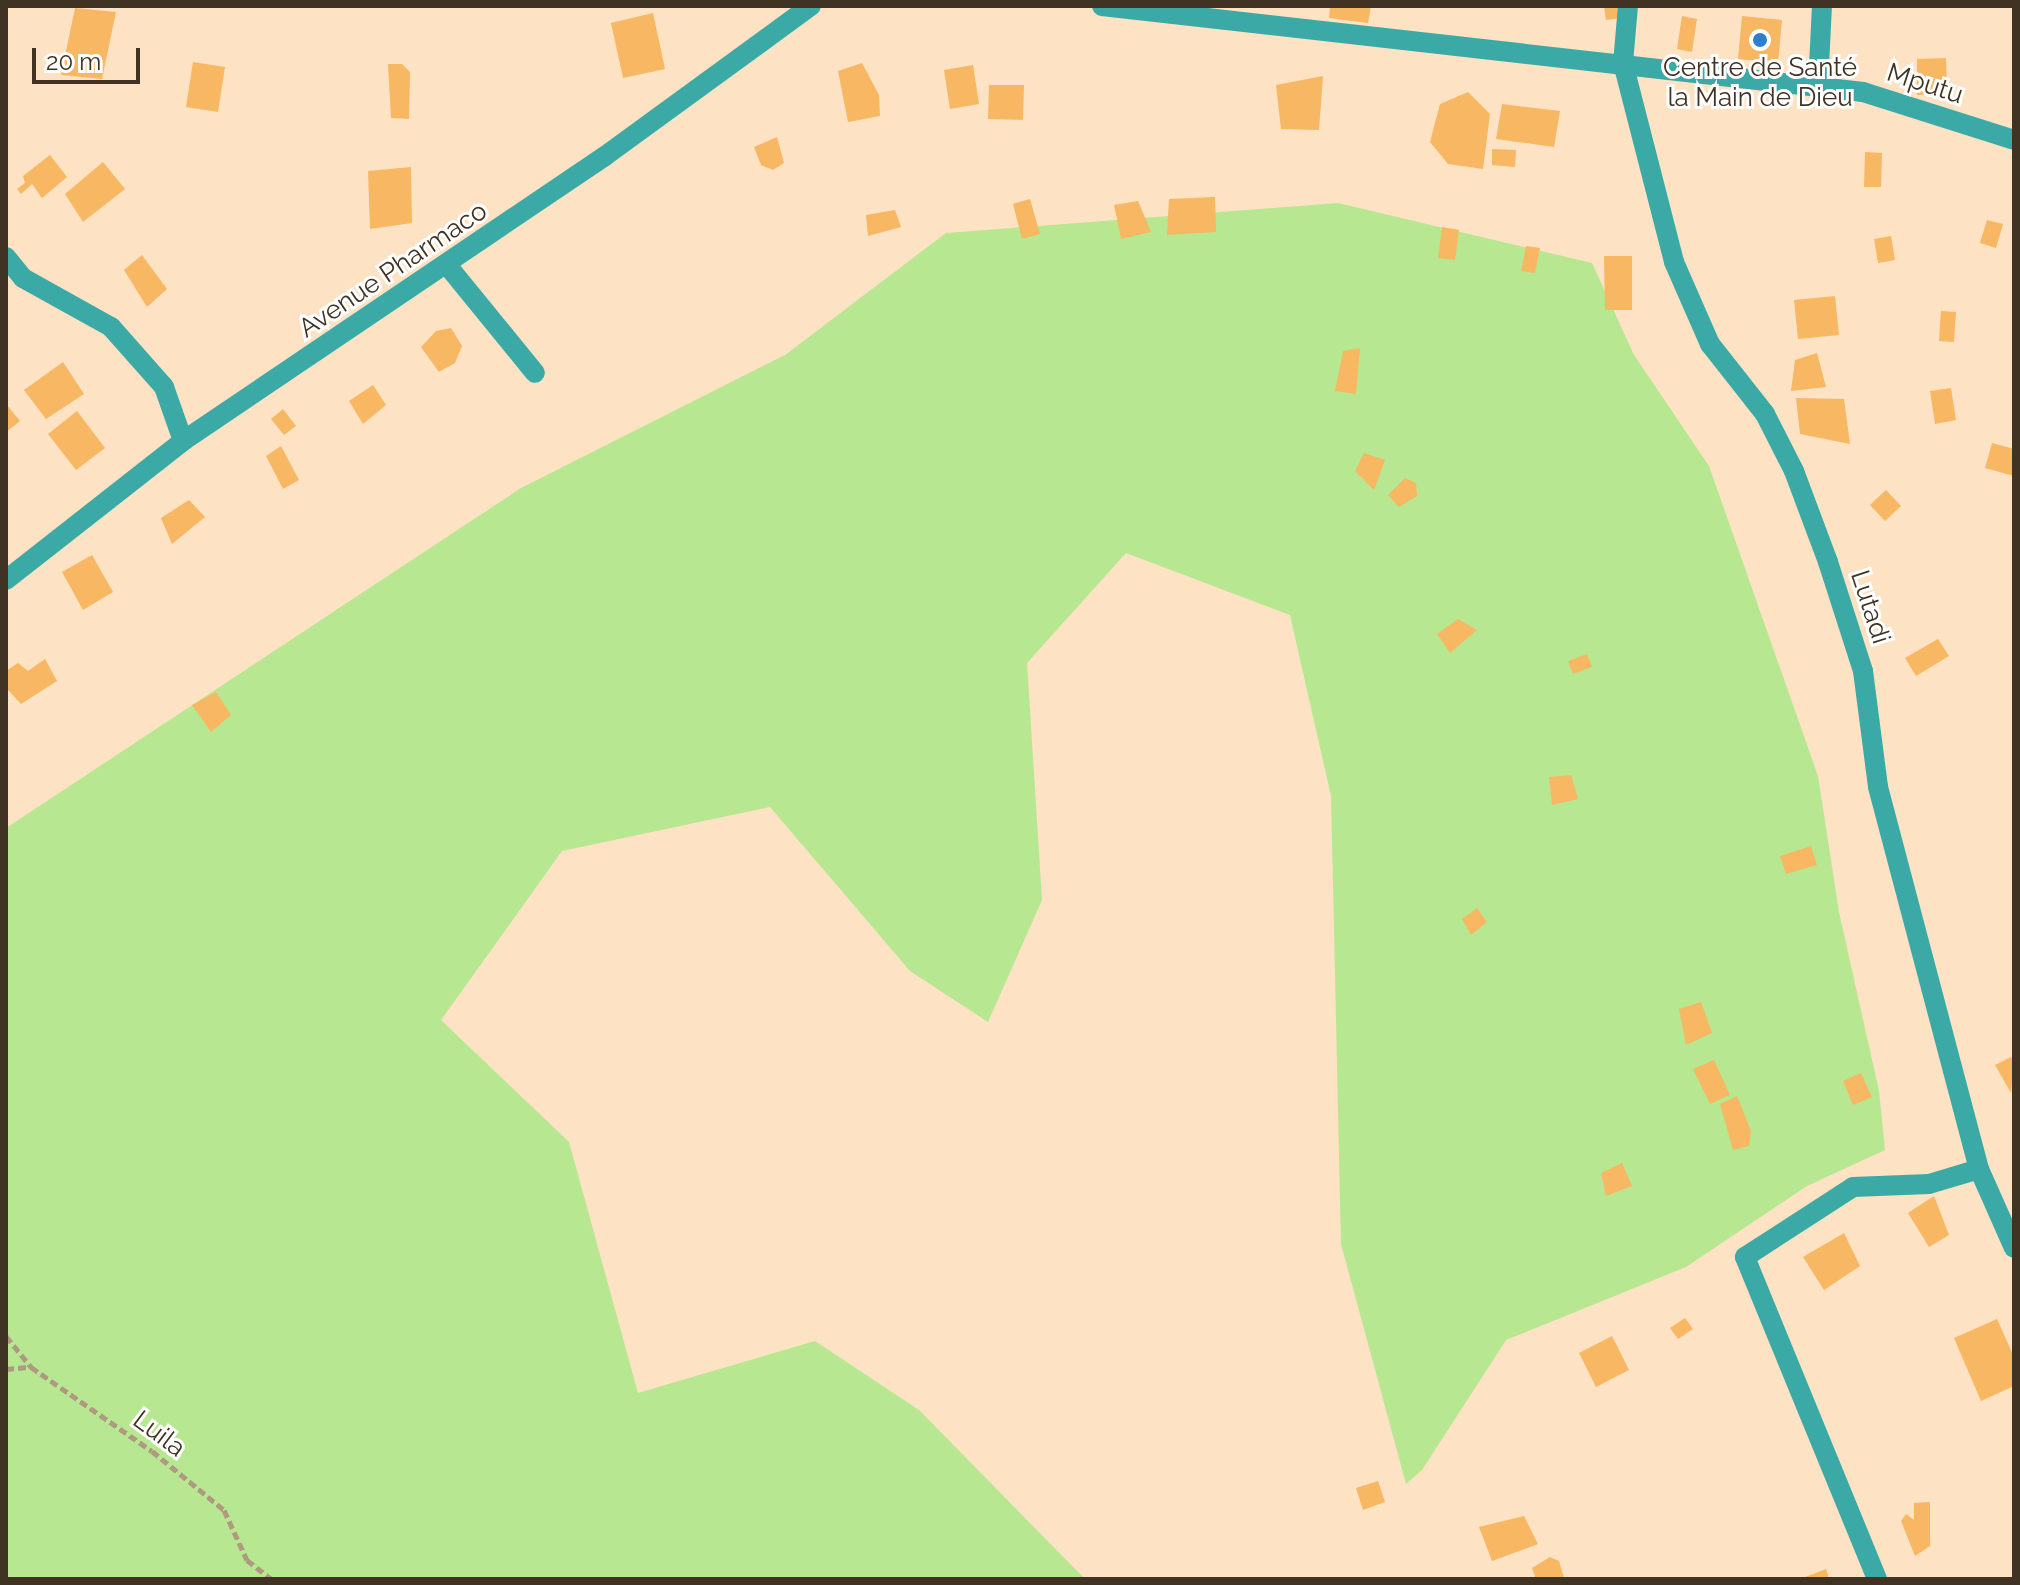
<!DOCTYPE html>
<html>
<head>
<meta charset="utf-8">
<style>
  body { margin:0 }
  #map { position:relative; width:2020px; height:1585px; overflow:hidden; background:#fde2c3; font-family:Raleway,sans-serif }
  div>[style] { position:absolute }
  [style*='--x'] { left:calc(var(--x)*1px); top:calc(var(--y)*1px); width:calc(var(--w)*1px); rotate:calc(var(--a)*1deg) }
  .green>* { inset:0; background:#b8e791 }
  .building>* { inset:0; background:#f8b762 }
  .path>* { height:5px; margin-top:-2.5px; transform-origin:0; background:repeating-linear-gradient(90deg,#af9981 0 8px,transparent 0 12px) }
  .minor>* { height:20px; margin:-10px; padding:0 10px; transform-origin:10px; border-radius:10px; background:#3baaa6 }
  .dots>* { width:22px; height:22px; translate:-50% -50%; box-sizing:border-box; border:4px solid #fff; border-radius:50% }
  span { translate:-50% -50%; white-space:nowrap; text-align:center; line-height:1.15; -webkit-text-stroke:6px #fff; paint-order:stroke }
  .poi-label { font-size:26px; color:#403324 }
  .street-label { font-size:26px; color:#403324 }
  .frame { position:absolute; inset:0; border:8px solid #403324; pointer-events:none }
  .scale { position:absolute; left:32px; top:48px; width:108px; height:36px; box-sizing:border-box; border:4px solid #403324; border-top:0; padding-left:10px; font-size:24px; line-height:28px; white-space:nowrap; color:#403324; -webkit-text-stroke:6px #fff; paint-order:stroke }
</style>
</head>
<body>
<div id="map">
  <div class="green">
    <i style="clip-path:polygon(1338px 203px,1592px 263px,1634px 355px,1709px 466px,1818px 776px,1839px 912px,1879px 1091px,1885px 1150px,1807px 1186px,1686px 1267px,1506px 1340px,1422px 1470px,1406px 1484px,1341px 1244px,1331px 796px,1290px 615px,1126px 553px,1027px 663px,1042px 900px,988px 1022px,910px 971px,770px 807px,562px 851px,441px 1020px,569px 1142px,638px 1393px,815px 1341px,919px 1410px,1085px 1579px,6px 1579px,6px 828px,521px 488px,785px 355px,946px 233px)"></i>
  </div>
  <div class="building">
    <i style="clip-path:polygon(1330px 6px,1371px 6px,1368px 23px,1329px 18px)"></i>
    <i style="clip-path:polygon(1604px 6px,1620px 6px,1621px 18px,1606px 20px)"></i>
    <i style="clip-path:polygon(75px 8px,116px 12px,102px 79px,61px 75px)"></i>
    <i style="clip-path:polygon(653px 13px,665px 69px,623px 78px,611px 23px)"></i>
    <i style="clip-path:polygon(1682px 16px,1697px 19px,1692px 52px,1677px 49px)"></i>
    <i style="clip-path:polygon(1742px 16px,1782px 20px,1778px 63px,1738px 59px)"></i>
    <i style="clip-path:polygon(1946px 58px,1947px 94px,1917px 95px,1917px 59px)"></i>
    <i style="clip-path:polygon(193px 62px,225px 67px,218px 112px,186px 107px)"></i>
    <i style="clip-path:polygon(862px 63px,879px 95px,880px 116px,848px 122px,838px 71px)"></i>
    <i style="clip-path:polygon(388px 64px,402px 64px,410px 72px,409px 119px,391px 118px)"></i>
    <i style="clip-path:polygon(973px 65px,979px 104px,950px 109px,944px 70px)"></i>
    <i style="clip-path:polygon(1323px 76px,1319px 130px,1281px 129px,1276px 85px)"></i>
    <i style="clip-path:polygon(989px 85px,1024px 85px,1023px 120px,988px 119px)"></i>
    <i style="clip-path:polygon(1468px 92px,1490px 114px,1483px 169px,1448px 164px,1430px 142px,1440px 104px)"></i>
    <i style="clip-path:polygon(1502px 104px,1560px 111px,1554px 147px,1496px 139px)"></i>
    <i style="clip-path:polygon(777px 137px,784px 163px,773px 170px,761px 165px,754px 147px)"></i>
    <i style="clip-path:polygon(1492px 149px,1516px 150px,1515px 167px,1492px 165px)"></i>
    <i style="clip-path:polygon(1865px 152px,1882px 153px,1881px 187px,1864px 187px)"></i>
    <i style="clip-path:polygon(50px 155px,67px 177px,42px 198px,32px 184px,21px 194px,17px 189px,25px 183px,23px 176px)"></i>
    <i style="clip-path:polygon(103px 162px,125px 189px,83px 222px,65px 194px)"></i>
    <i style="clip-path:polygon(411px 167px,412px 223px,370px 229px,368px 171px)"></i>
    <i style="clip-path:polygon(1215px 197px,1216px 232px,1167px 235px,1169px 199px)"></i>
    <i style="clip-path:polygon(1030px 199px,1040px 234px,1022px 239px,1013px 204px)"></i>
    <i style="clip-path:polygon(1138px 201px,1151px 232px,1121px 239px,1114px 205px)"></i>
    <i style="clip-path:polygon(895px 210px,901px 227px,868px 236px,866px 215px)"></i>
    <i style="clip-path:polygon(1987px 220px,2003px 224px,1996px 248px,1980px 243px)"></i>
    <i style="clip-path:polygon(1442px 227px,1459px 230px,1455px 260px,1438px 258px)"></i>
    <i style="clip-path:polygon(1891px 236px,1895px 260px,1878px 263px,1874px 239px)"></i>
    <i style="clip-path:polygon(1526px 246px,1540px 248px,1535px 273px,1521px 271px)"></i>
    <i style="clip-path:polygon(142px 255px,167px 289px,147px 307px,124px 270px)"></i>
    <i style="clip-path:polygon(1604px 256px,1632px 256px,1632px 310px,1605px 310px)"></i>
    <i style="clip-path:polygon(1835px 296px,1839px 335px,1798px 339px,1794px 300px)"></i>
    <i style="clip-path:polygon(1941px 311px,1956px 312px,1954px 342px,1939px 341px)"></i>
    <i style="clip-path:polygon(451px 328px,462px 346px,455px 363px,439px 372px,421px 347px,436px 331px)"></i>
    <i style="clip-path:polygon(1360px 348px,1356px 394px,1335px 391px,1343px 351px)"></i>
    <i style="clip-path:polygon(1817px 353px,1826px 387px,1791px 391px,1795px 360px)"></i>
    <i style="clip-path:polygon(63px 362px,84px 394px,46px 419px,24px 390px)"></i>
    <i style="clip-path:polygon(373px 385px,386px 405px,363px 424px,349px 401px)"></i>
    <i style="clip-path:polygon(1951px 388px,1956px 420px,1935px 424px,1930px 391px)"></i>
    <i style="clip-path:polygon(1796px 398px,1844px 399px,1850px 444px,1800px 434px)"></i>
    <i style="clip-path:polygon(6px 404px,20px 421px,6px 432px)"></i>
    <i style="clip-path:polygon(283px 409px,296px 426px,284px 435px,271px 419px)"></i>
    <i style="clip-path:polygon(77px 411px,105px 448px,76px 470px,48px 434px)"></i>
    <i style="clip-path:polygon(1992px 443px,2014px 449px,2014px 476px,1985px 468px)"></i>
    <i style="clip-path:polygon(281px 446px,299px 480px,283px 489px,266px 456px)"></i>
    <i style="clip-path:polygon(1364px 453px,1385px 460px,1374px 490px,1355px 471px)"></i>
    <i style="clip-path:polygon(1405px 478px,1416px 483px,1417px 496px,1399px 507px,1388px 495px)"></i>
    <i style="clip-path:polygon(1886px 490px,1901px 506px,1885px 521px,1870px 505px)"></i>
    <i style="clip-path:polygon(189px 500px,205px 517px,172px 544px,161px 518px)"></i>
    <i style="clip-path:polygon(92px 555px,113px 592px,83px 610px,62px 572px)"></i>
    <i style="clip-path:polygon(1458px 619px,1477px 630px,1450px 653px,1437px 634px)"></i>
    <i style="clip-path:polygon(1938px 639px,1949px 656px,1916px 676px,1905px 658px)"></i>
    <i style="clip-path:polygon(1587px 654px,1592px 667px,1573px 674px,1568px 661px)"></i>
    <i style="clip-path:polygon(45px 659px,57px 681px,21px 704px,8px 690px,6px 671px,18px 663px,28px 671px)"></i>
    <i style="clip-path:polygon(216px 692px,231px 715px,211px 732px,192px 705px)"></i>
    <i style="clip-path:polygon(1571px 775px,1578px 799px,1552px 805px,1549px 777px)"></i>
    <i style="clip-path:polygon(1811px 846px,1817px 865px,1786px 874px,1780px 856px)"></i>
    <i style="clip-path:polygon(1477px 908px,1487px 922px,1471px 935px,1462px 919px)"></i>
    <i style="clip-path:polygon(1701px 1002px,1712px 1033px,1686px 1045px,1679px 1009px)"></i>
    <i style="clip-path:polygon(2011px 1057px,2014px 1063px,2011px 1093px,1995px 1065px)"></i>
    <i style="clip-path:polygon(1714px 1060px,1730px 1095px,1710px 1104px,1693px 1069px)"></i>
    <i style="clip-path:polygon(1861px 1073px,1872px 1097px,1853px 1105px,1843px 1081px)"></i>
    <i style="clip-path:polygon(1737px 1096px,1751px 1131px,1749px 1146px,1733px 1150px,1720px 1104px)"></i>
    <i style="clip-path:polygon(1622px 1163px,1632px 1186px,1606px 1196px,1601px 1173px)"></i>
    <i style="clip-path:polygon(1934px 1196px,1949px 1235px,1929px 1247px,1908px 1213px)"></i>
    <i style="clip-path:polygon(1844px 1233px,1860px 1266px,1824px 1290px,1803px 1257px)"></i>
    <i style="clip-path:polygon(1685px 1318px,1693px 1329px,1678px 1339px,1670px 1328px)"></i>
    <i style="clip-path:polygon(1997px 1319px,2014px 1357px,2014px 1386px,1981px 1401px,1954px 1338px)"></i>
    <i style="clip-path:polygon(1612px 1336px,1629px 1370px,1596px 1387px,1579px 1353px)"></i>
    <i style="clip-path:polygon(1378px 1481px,1385px 1502px,1363px 1510px,1356px 1488px)"></i>
    <i style="clip-path:polygon(1930px 1502px,1930px 1546px,1915px 1556px,1901px 1521px,1906px 1514px,1914px 1520px,1914px 1503px)"></i>
    <i style="clip-path:polygon(1524px 1516px,1538px 1544px,1492px 1561px,1479px 1527px)"></i>
    <i style="clip-path:polygon(1550px 1557px,1559px 1561px,1564px 1578px,1536px 1579px,1532px 1568px)"></i>
    <i style="clip-path:polygon(1826px 1569px,1829px 1579px,1800px 1579px)"></i>
  </div>
  <div class="path">
    <i style="--x:6;--y:1336;--w:40;--a:51"></i>
    <i style="--x:31;--y:1367;--w:147;--a:34.8"></i>
    <i style="--x:152;--y:1451;--w:93;--a:39.3"></i>
    <i style="--x:224;--y:1510;--w:55;--a:65.3"></i>
    <i style="--x:247;--y:1560;--w:31;--a:38"></i>
    <i style="--x:6;--y:1369;--w:25;--a:-5"></i>
  </div>
  <div class="minor">
    <i style="--x:1102;--y:6;--w:766;--a:6.45"></i>
    <i style="--x:1863;--y:92;--w:158;--a:17.6"></i>
    <i style="--x:1628;--y:6;--w:57;--a:95"></i>
    <i style="--x:1623;--y:63;--w:205;--a:75.6"></i>
    <i style="--x:1674;--y:262;--w:90;--a:66.3"></i>
    <i style="--x:1710;--y:344;--w:89;--a:51.8"></i>
    <i style="--x:1765;--y:414;--w:64;--a:63"></i>
    <i style="--x:1794;--y:471;--w:97;--a:69.5"></i>
    <i style="--x:1828;--y:562;--w:114;--a:72.2"></i>
    <i style="--x:1863;--y:671;--w:117;--a:82.6"></i>
    <i style="--x:1878;--y:787;--w:395;--a:75.2"></i>
    <i style="--x:1979;--y:1169;--w:86;--a:66.1"></i>
    <i style="--x:1818;--y:87;--w:81;--a:-87.2"></i>
    <i style="--x:6;--y:257;--w:27;--a:51"></i>
    <i style="--x:23;--y:278;--w:101;--a:29.1"></i>
    <i style="--x:111;--y:327;--w:80;--a:48.5"></i>
    <i style="--x:164;--y:387;--w:57;--a:70.6"></i>
    <i style="--x:447;--y:265;--w:139;--a:50.8"></i>
    <i style="--x:6;--y:580;--w:225;--a:-38.1"></i>
    <i style="--x:183;--y:441;--w:509;--a:-34.03"></i>
    <i style="--x:605;--y:156;--w:255;--a:-36.1"></i>
    <i style="--x:1877;--y:1579;--w:348;--a:-112.3"></i>
    <i style="--x:1745;--y:1257;--w:129;--a:-32.9"></i>
    <i style="--x:1853;--y:1187;--w:76;--a:-2.3"></i>
    <i style="--x:1929;--y:1184;--w:52;--a:-16.7"></i>
  </div>
  <div class="dots">
    <i style="left:1760px;top:40px;background:#2e7ece"></i>
  </div>
  <div class="poi-label">
    <span style="left:1760px;top:83px">Centre de Santé<br>la Main de Dieu</span>
  </div>
  <div class="street-label">
    <span style="left:1925px;top:84px;rotate:18deg">Mputu</span>
    <span style="left:393px;top:270px;rotate:-34deg">Avenue Pharmaco</span>
    <span style="left:1870px;top:607px;rotate:72deg">Lutadi</span>
    <span style="left:159px;top:1434px;rotate:37deg">Luila</span>
  </div>
  <div class="frame"></div>
  <div class="scale">20 m</div>
</div>
</body>
</html>
